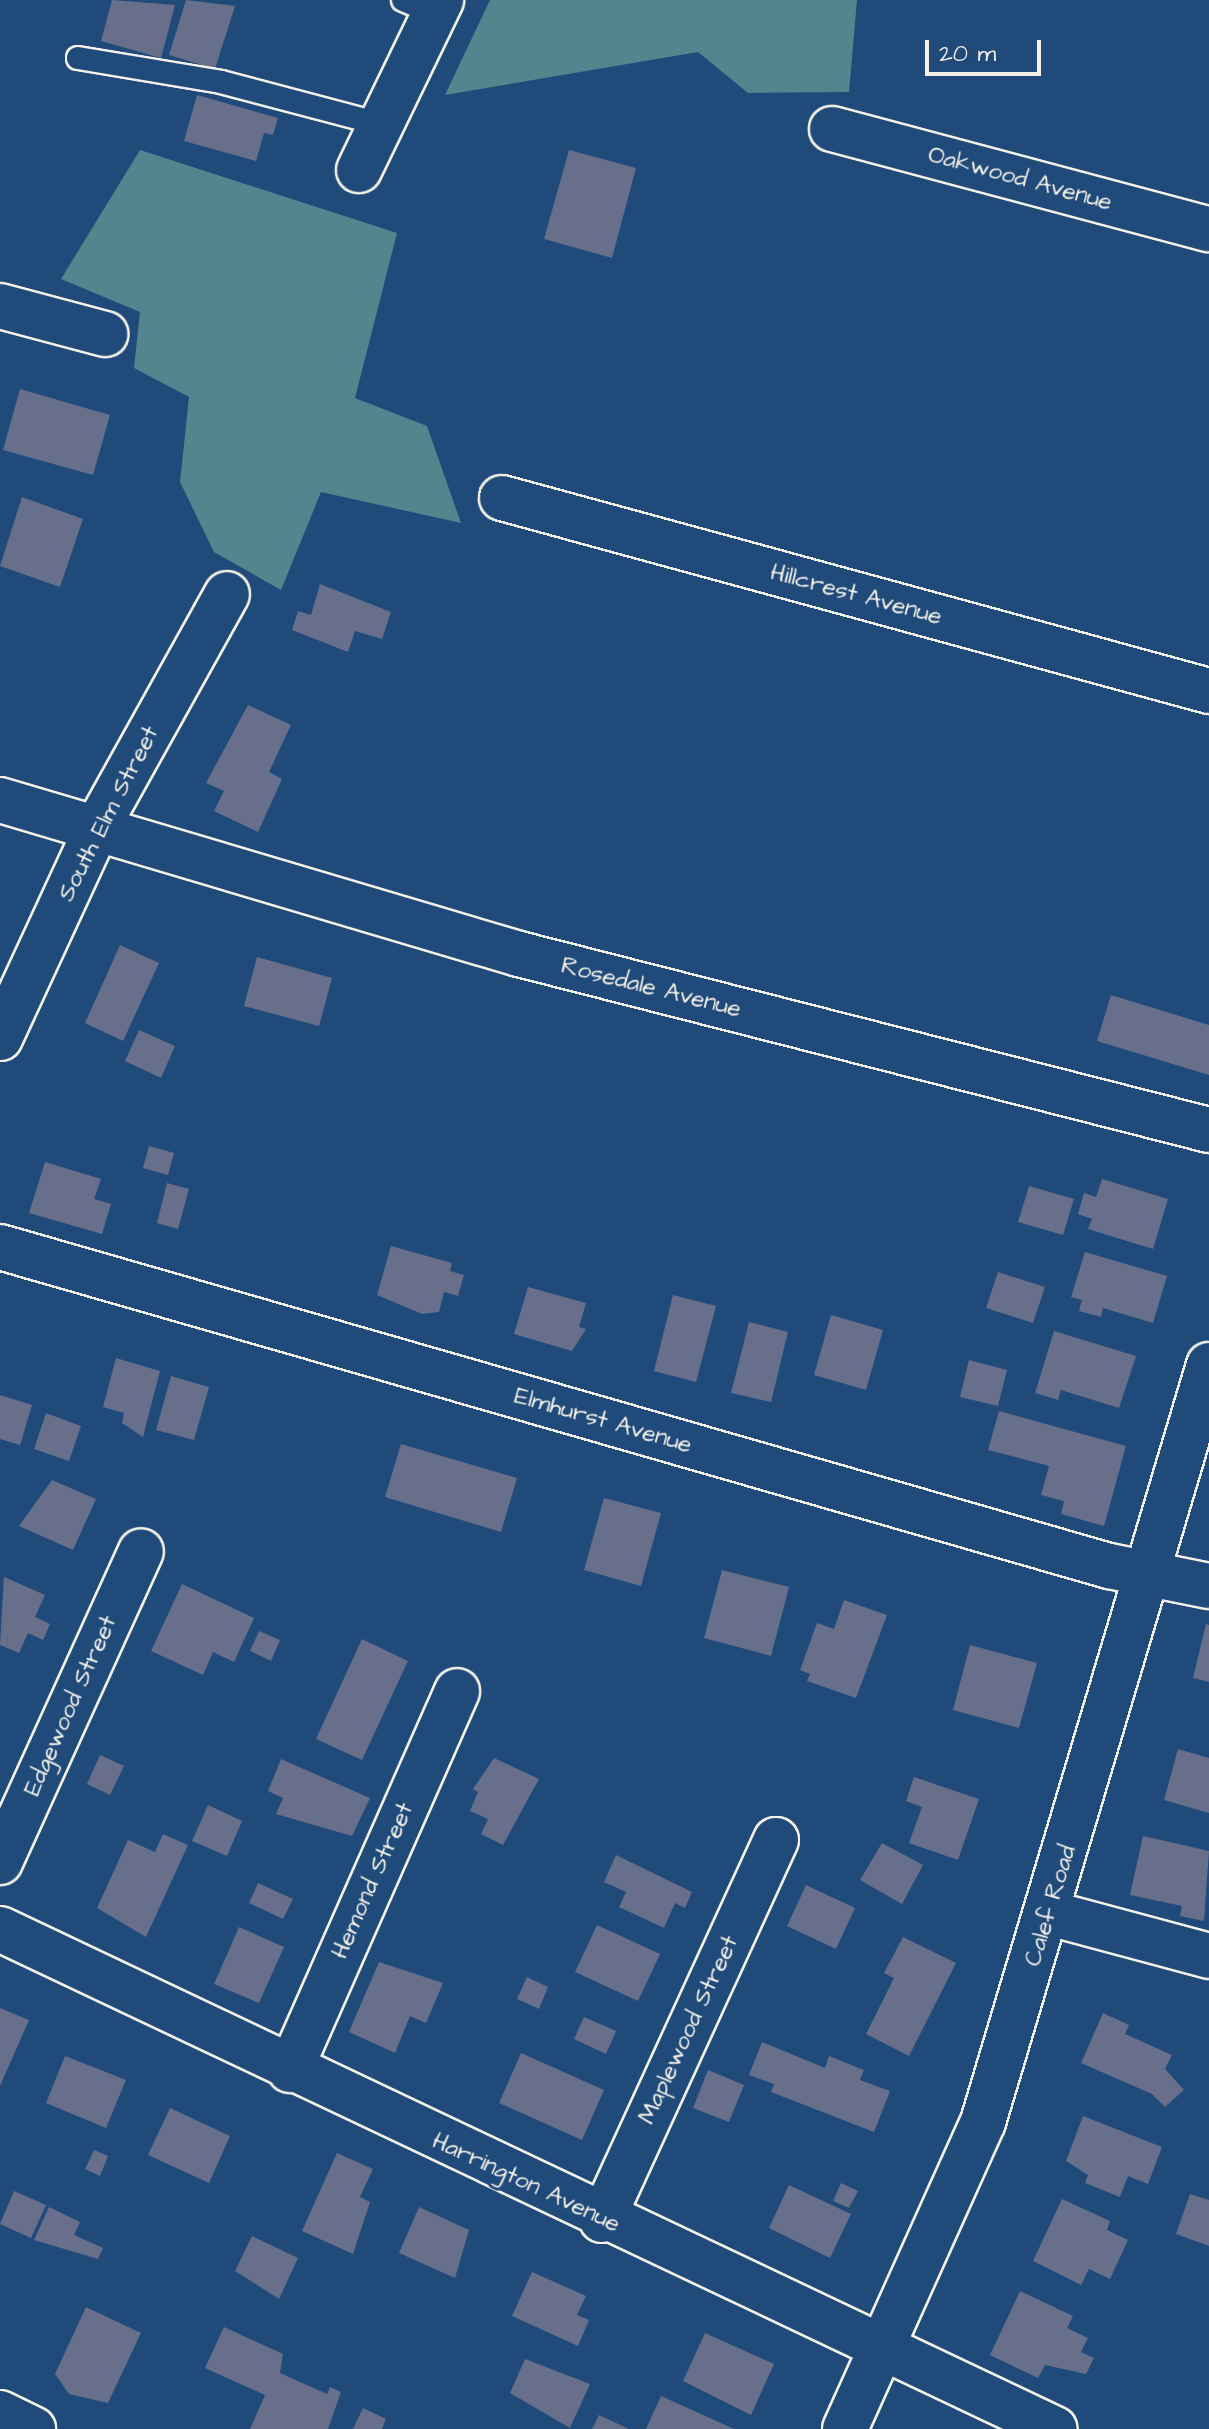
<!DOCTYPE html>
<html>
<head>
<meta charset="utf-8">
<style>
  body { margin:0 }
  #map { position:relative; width:1209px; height:2429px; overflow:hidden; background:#1f4a7a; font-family:"Architects Daughter",sans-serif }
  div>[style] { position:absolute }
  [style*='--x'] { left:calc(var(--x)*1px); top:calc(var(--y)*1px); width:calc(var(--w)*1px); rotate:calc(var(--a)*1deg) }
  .green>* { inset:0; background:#54848e }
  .building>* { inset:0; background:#676f8a }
  .roads { filter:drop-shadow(2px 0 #f4f1e8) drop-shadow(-2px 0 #f4f1e8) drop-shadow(0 2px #f4f1e8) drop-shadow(0 -2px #f4f1e8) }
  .service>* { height:22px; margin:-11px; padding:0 11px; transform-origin:11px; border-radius:11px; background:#1f4a7a }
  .minor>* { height:44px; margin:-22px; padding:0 22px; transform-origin:22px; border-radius:22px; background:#1f4a7a }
  .secondary>* { height:44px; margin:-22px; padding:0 22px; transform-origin:22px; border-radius:22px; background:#1f4a7a }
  span { translate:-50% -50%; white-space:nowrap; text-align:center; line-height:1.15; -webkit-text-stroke:6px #1f4a7a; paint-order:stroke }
  .street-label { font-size:24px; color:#f4f1e8 }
  .scale { position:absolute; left:925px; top:40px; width:116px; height:36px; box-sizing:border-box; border:4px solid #f4f1e8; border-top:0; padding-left:10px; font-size:24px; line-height:28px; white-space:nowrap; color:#f4f1e8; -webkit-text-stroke:6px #1f4a7a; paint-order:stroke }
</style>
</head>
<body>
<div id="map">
  <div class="green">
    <i style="clip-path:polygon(490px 0,857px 0,849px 92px,748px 93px,698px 52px,445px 95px)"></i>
    <i style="clip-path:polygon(140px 150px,397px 233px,355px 398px,427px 426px,461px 523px,321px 492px,281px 590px,214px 552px,180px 482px,189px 397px,134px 368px,140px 312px,61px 279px)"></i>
  </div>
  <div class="building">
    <i style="clip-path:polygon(112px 0,175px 5px,161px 58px,101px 41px)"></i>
    <i style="clip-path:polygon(186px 0,235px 6px,215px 69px,169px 55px)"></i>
    <i style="clip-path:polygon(197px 95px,278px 118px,273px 135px,264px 133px,256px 161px,184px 141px)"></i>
    <i style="clip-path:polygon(569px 150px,636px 168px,612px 258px,544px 239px)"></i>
    <i style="clip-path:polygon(20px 389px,110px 415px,93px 475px,3px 450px)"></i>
    <i style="clip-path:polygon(22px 497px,83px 519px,60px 587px,0 566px)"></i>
    <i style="clip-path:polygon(320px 584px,391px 612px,382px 639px,355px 631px,348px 652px,292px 630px,298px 611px,311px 615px)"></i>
    <i style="clip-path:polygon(248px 705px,291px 725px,269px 772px,282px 779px,258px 832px,214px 811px,224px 791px,206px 783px)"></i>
    <i style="clip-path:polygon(120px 945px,159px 963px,123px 1041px,85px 1023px)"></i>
    <i style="clip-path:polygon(257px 957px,332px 978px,319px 1026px,244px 1006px)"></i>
    <i style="clip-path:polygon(1111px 995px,1209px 1025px,1209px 1075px,1097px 1041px)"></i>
    <i style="clip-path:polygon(139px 1030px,175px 1046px,161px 1078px,125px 1061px)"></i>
    <i style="clip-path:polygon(149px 1146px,174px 1153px,168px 1175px,143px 1168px)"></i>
    <i style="clip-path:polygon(45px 1162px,101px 1179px,94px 1199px,111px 1204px,102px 1234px,29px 1213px)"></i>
    <i style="clip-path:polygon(1102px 1179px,1168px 1199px,1153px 1249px,1088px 1229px,1092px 1219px,1078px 1214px,1084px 1193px,1096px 1197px)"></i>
    <i style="clip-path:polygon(167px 1183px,189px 1189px,178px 1229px,157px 1223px)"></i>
    <i style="clip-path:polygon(1029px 1186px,1074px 1199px,1063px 1235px,1018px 1222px)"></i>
    <i style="clip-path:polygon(391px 1246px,452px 1263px,450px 1271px,464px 1275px,458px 1296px,444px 1292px,439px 1312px,422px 1314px,377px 1295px)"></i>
    <i style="clip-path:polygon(1085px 1252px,1167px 1276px,1153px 1323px,1103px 1308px,1101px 1317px,1079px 1311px,1082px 1300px,1071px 1297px)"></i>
    <i style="clip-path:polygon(998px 1272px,1045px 1287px,1033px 1323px,986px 1308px)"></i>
    <i style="clip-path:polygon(528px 1287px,586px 1303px,579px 1327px,586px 1329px,572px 1351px,514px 1334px)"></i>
    <i style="clip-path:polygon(673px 1295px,716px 1306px,696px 1382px,654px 1371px)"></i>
    <i style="clip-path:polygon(831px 1315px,883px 1330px,866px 1390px,814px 1375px)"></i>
    <i style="clip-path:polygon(749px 1322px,788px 1332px,771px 1402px,731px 1393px)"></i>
    <i style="clip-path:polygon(1054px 1331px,1136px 1356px,1119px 1408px,1061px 1390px,1058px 1400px,1035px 1393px)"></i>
    <i style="clip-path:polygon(116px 1358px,160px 1371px,143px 1437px,122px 1423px,124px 1413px,103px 1407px)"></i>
    <i style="clip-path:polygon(969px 1360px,1007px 1370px,998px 1406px,960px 1397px)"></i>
    <i style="clip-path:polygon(171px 1376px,209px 1387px,194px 1440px,156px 1430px)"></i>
    <i style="clip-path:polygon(0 1395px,32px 1405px,20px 1445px,0 1439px)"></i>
    <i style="clip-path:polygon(999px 1411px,1126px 1446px,1104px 1526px,1061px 1514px,1064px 1501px,1041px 1495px,1049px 1466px,988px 1450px)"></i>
    <i style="clip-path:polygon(46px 1413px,81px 1426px,69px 1461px,34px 1449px)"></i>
    <i style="clip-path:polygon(401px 1444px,517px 1478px,501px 1532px,385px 1497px)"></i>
    <i style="clip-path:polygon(52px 1480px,96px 1499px,73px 1550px,19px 1526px)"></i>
    <i style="clip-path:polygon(604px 1498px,661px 1513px,641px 1586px,584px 1570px)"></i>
    <i style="clip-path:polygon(722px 1570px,789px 1587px,771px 1656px,704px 1638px)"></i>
    <i style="clip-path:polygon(4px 1577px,45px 1595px,35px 1617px,50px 1624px,43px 1640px,28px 1633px,19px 1653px,0 1645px)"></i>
    <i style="clip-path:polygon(182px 1584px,254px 1618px,234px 1662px,213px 1652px,203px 1675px,151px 1651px)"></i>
    <i style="clip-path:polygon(844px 1600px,887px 1615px,856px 1698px,807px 1681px,810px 1674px,800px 1670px,817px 1623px,834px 1629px)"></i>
    <i style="clip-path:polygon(1206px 1624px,1209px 1625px,1209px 1682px,1193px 1678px)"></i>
    <i style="clip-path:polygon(259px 1631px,280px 1640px,271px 1661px,250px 1651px)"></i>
    <i style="clip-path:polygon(362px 1639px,408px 1661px,362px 1760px,316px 1739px)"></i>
    <i style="clip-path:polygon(970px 1645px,1037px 1663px,1019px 1728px,953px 1710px)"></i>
    <i style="clip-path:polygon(1178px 1749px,1209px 1758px,1209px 1813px,1164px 1800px)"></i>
    <i style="clip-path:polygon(100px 1755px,124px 1766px,110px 1795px,87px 1784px)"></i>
    <i style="clip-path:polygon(494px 1758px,539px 1779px,503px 1845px,481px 1834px,488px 1819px,470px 1811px,478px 1792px,473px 1789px)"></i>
    <i style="clip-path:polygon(281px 1759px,370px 1798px,352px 1836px,276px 1814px,283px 1798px,268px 1791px)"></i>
    <i style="clip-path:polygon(914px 1777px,979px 1799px,958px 1860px,909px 1843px,922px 1807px,906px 1801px)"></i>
    <i style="clip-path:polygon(208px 1805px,242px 1821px,227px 1856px,192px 1841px)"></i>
    <i style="clip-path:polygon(163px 1834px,188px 1845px,146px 1937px,97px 1908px,128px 1840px,155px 1852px)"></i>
    <i style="clip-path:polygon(1143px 1836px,1209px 1851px,1204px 1921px,1180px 1916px,1182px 1906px,1130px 1895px)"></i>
    <i style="clip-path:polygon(882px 1843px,923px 1865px,902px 1904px,860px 1880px)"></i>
    <i style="clip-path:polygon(616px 1855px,692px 1892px,685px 1908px,675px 1903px,664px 1928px,619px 1907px,626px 1892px,604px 1882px)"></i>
    <i style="clip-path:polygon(258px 1883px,293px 1899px,283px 1919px,249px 1903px)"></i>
    <i style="clip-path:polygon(806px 1885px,855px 1908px,836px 1949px,787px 1926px)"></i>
    <i style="clip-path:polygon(597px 1925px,660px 1954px,638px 2001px,575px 1972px)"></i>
    <i style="clip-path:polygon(239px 1927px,284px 1947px,259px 2003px,214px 1984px)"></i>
    <i style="clip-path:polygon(903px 1937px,956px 1963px,909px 2056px,866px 2034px,894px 1978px,884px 1973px)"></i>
    <i style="clip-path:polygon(379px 1962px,443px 1983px,426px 2023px,410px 2016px,395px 2053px,349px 2032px)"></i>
    <i style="clip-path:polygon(527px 1977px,548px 1987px,539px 2009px,517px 1999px)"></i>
    <i style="clip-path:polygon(0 2008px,29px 2020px,0 2086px)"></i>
    <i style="clip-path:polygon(1103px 2013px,1129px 2025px,1125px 2034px,1172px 2055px,1165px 2069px,1184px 2090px,1165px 2107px,1152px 2094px,1081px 2063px)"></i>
    <i style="clip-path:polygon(584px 2017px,616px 2031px,606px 2054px,574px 2039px)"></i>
    <i style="clip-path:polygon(762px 2042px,825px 2068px,829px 2056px,864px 2070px,860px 2080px,890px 2091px,874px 2132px,771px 2092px,774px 2084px,749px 2075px)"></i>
    <i style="clip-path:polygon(521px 2053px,604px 2090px,582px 2140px,499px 2103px)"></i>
    <i style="clip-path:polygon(65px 2056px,126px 2080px,106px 2128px,46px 2103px)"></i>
    <i style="clip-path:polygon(708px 2070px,744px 2085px,729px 2122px,693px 2108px)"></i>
    <i style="clip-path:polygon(170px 2108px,230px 2136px,209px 2183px,148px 2155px)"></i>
    <i style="clip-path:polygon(1083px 2116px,1162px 2147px,1148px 2184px,1128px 2176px,1120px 2197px,1085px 2183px,1088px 2175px,1066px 2161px)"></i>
    <i style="clip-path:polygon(94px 2150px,108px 2156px,100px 2176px,85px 2169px)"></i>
    <i style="clip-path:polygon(337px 2153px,373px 2169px,360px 2197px,370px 2202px,353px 2254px,302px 2231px)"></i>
    <i style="clip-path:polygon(841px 2183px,858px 2191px,849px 2208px,833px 2201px)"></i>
    <i style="clip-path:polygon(789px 2185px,851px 2214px,830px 2258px,769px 2228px)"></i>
    <i style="clip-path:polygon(14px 2191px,46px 2205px,31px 2238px,0 2224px)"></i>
    <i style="clip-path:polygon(1190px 2194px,1209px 2200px,1209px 2246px,1176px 2234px)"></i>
    <i style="clip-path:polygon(1062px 2199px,1110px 2221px,1107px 2230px,1128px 2240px,1110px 2279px,1089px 2269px,1081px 2285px,1033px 2261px)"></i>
    <i style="clip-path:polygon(49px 2207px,80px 2222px,74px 2235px,103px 2248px,98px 2259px,34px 2240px)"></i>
    <i style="clip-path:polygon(419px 2207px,469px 2230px,455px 2278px,399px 2253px)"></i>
    <i style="clip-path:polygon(252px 2236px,298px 2258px,279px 2299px,235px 2271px)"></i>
    <i style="clip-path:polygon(532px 2272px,586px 2296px,577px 2315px,589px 2320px,578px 2346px,512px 2316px)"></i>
    <i style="clip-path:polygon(1020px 2291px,1073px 2316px,1067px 2328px,1088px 2338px,1081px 2352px,1094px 2358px,1086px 2374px,1045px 2365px,1038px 2378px,990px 2355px)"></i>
    <i style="clip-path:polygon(86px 2307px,141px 2333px,108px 2403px,69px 2394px,55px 2374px)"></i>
    <i style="clip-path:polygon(224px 2327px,283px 2354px,280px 2373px,327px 2394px,330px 2387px,341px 2392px,328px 2429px,250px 2429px,265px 2395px,205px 2368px)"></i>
    <i style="clip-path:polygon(705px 2333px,774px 2364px,751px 2415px,683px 2381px)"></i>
    <i style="clip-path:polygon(525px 2359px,590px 2384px,570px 2428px,510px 2393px)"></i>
    <i style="clip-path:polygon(661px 2396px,734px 2429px,646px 2429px)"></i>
    <i style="clip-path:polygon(363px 2408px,386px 2419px,382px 2429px,353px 2429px)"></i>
    <i style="clip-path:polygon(599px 2415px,629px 2429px,592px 2429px)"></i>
  </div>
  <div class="roads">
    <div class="service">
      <i style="--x:403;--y:0;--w:34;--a:23"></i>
      <i style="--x:78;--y:58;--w:145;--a:9.5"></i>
      <i style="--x:221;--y:82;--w:164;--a:14.8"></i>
    </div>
    <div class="minor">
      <i style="--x:832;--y:129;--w:390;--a:14.9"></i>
      <i style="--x:359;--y:170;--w:189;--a:-64.2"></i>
      <i style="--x:0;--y:306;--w:109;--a:14.9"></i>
      <i style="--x:502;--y:498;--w:733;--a:15.27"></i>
      <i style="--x:0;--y:800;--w:541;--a:16.53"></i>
      <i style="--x:519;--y:954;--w:712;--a:14.31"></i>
      <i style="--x:0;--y:1038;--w:236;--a:-65.2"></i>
      <i style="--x:99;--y:824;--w:263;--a:-60.9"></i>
      <i style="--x:0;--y:1247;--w:1154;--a:16.05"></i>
      <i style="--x:1109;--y:1566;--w:102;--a:11.3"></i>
      <i style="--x:0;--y:1862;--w:341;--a:-65.6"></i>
      <i style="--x:1049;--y:1913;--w:166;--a:15"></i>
      <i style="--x:0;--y:1929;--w:1167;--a:25.36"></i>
      <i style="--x:290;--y:2070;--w:414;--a:-66.2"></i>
      <i style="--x:602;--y:2220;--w:418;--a:-65.4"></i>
      <i style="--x:0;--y:2413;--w:37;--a:26"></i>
    </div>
    <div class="secondary">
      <i style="--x:845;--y:2429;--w:337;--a:-65.8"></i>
      <i style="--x:983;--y:2122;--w:790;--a:-73.38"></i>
    </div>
  </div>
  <div class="street-label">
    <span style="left:1020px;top:179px;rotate:15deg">Oakwood Avenue</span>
    <span style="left:856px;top:595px;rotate:15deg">Hillcrest Avenue</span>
    <span style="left:109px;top:814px;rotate:-63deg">South Elm Street</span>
    <span style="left:651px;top:988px;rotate:14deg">Rosedale Avenue</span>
    <span style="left:603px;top:1421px;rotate:16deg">Elmhurst Avenue</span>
    <span style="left:71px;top:1706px;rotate:-66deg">Edgewood Street</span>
    <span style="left:373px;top:1881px;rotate:-66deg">Hemond Street</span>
    <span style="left:1051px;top:1906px;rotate:-73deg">Calef Road</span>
    <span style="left:689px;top:2030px;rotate:-65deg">Maplewood Street</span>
    <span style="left:526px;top:2183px;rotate:25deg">Harrington Avenue</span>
  </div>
  <div class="scale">20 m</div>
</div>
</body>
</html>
